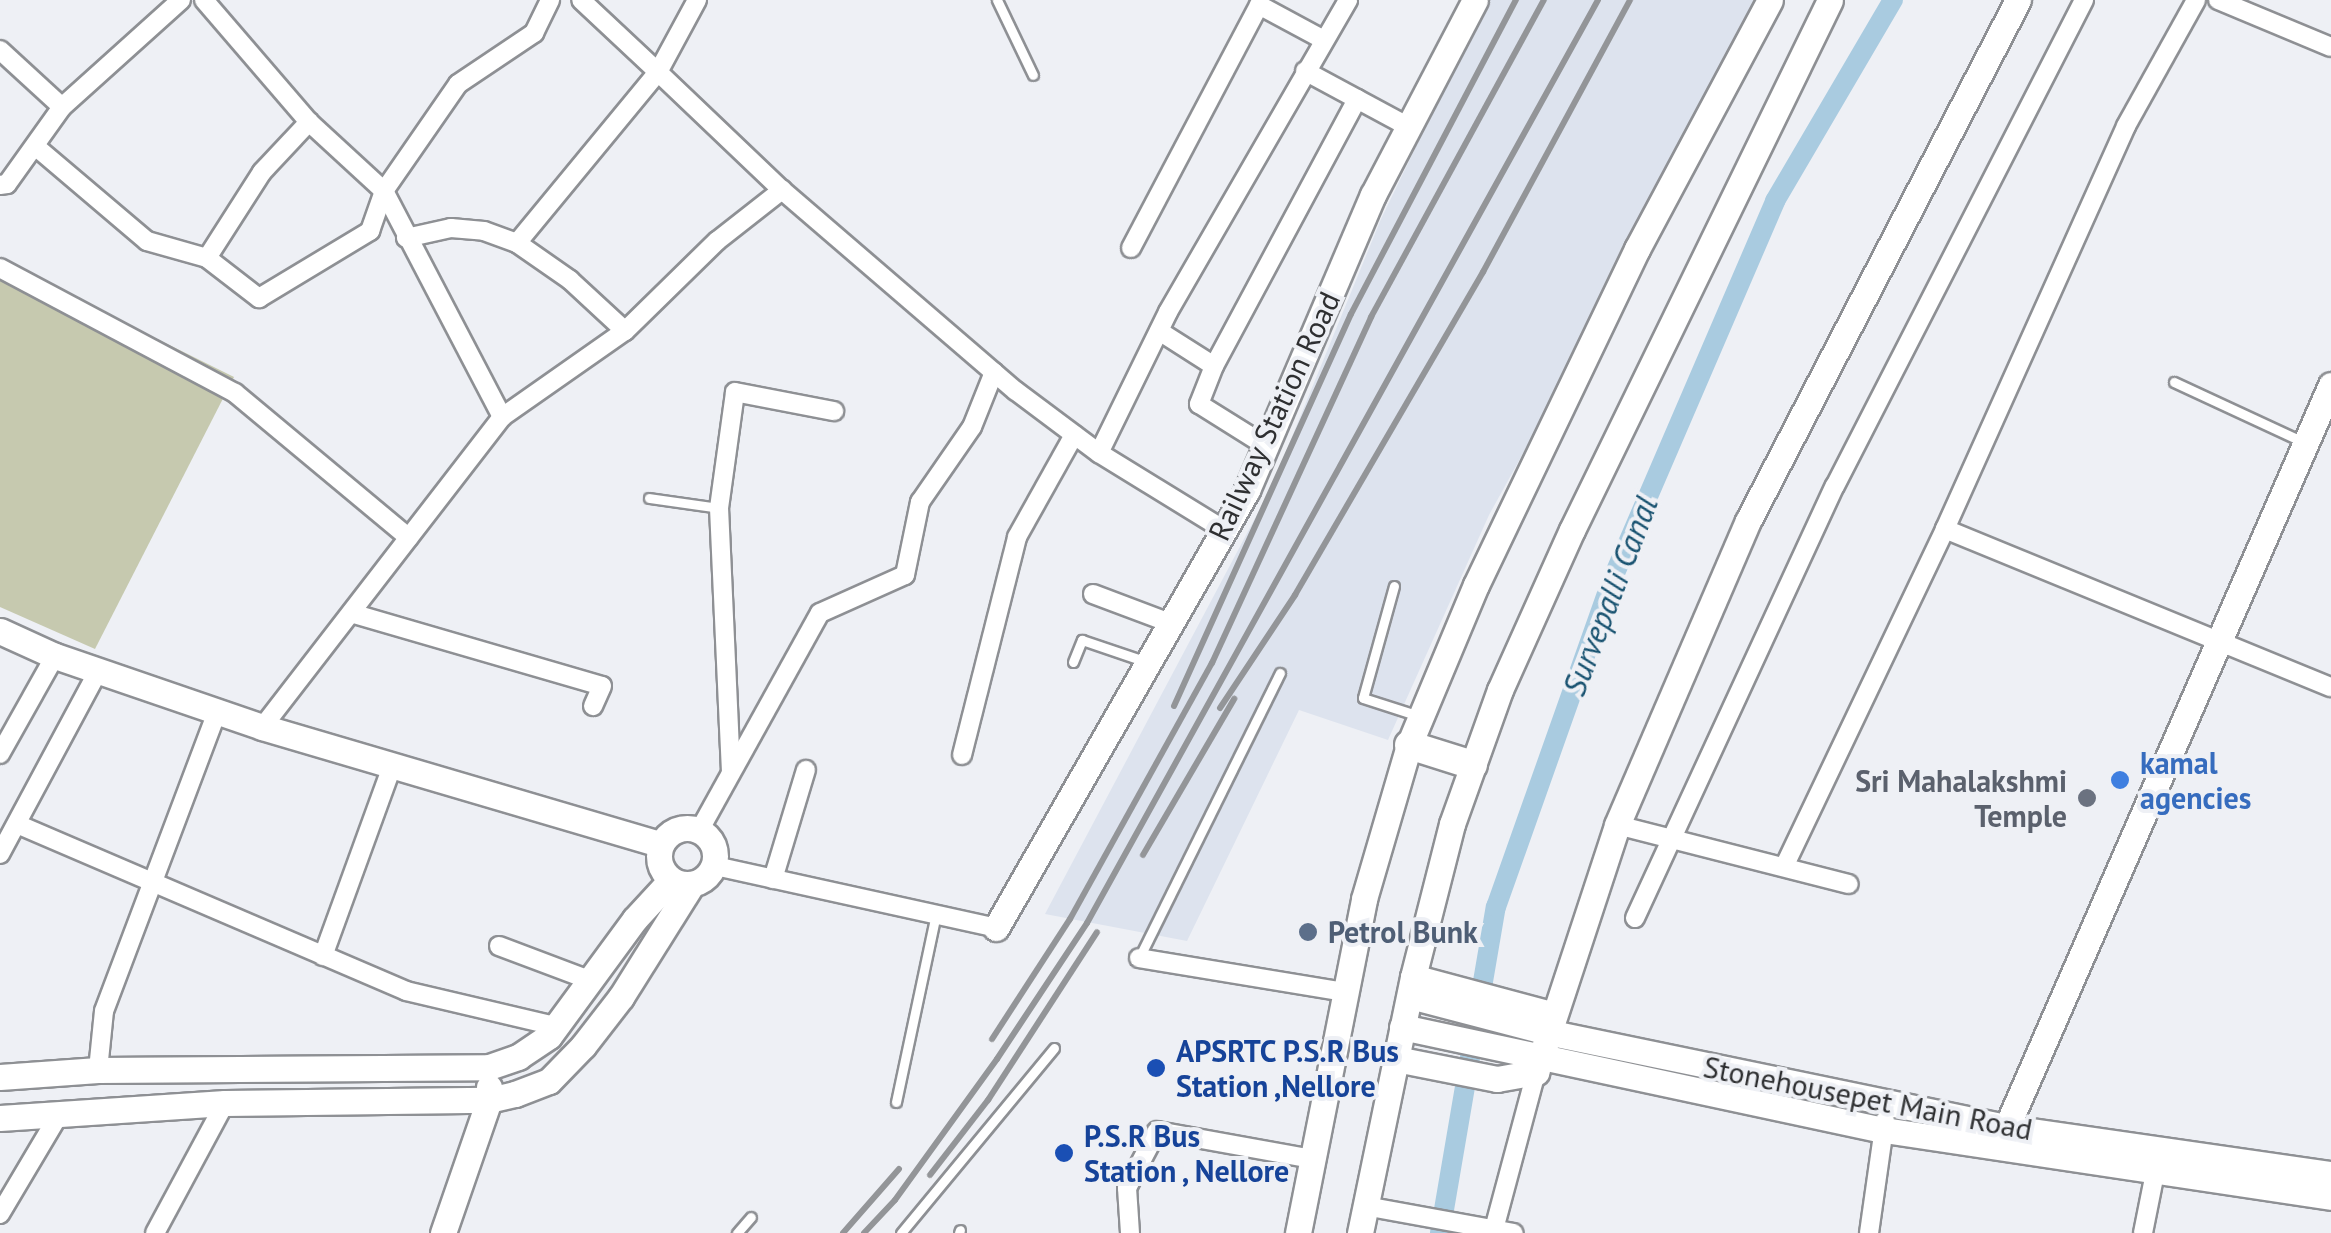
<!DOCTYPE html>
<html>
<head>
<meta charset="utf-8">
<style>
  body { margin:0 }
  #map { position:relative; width:2331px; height:1233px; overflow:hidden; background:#eef0f5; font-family:"PT Sans",sans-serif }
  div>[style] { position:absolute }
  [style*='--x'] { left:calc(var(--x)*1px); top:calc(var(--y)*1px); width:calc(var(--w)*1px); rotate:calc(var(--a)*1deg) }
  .built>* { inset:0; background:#dde3ee }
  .green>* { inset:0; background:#c6c9af }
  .canal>* { height:20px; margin:-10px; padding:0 10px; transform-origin:10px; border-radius:10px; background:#a9cbe0 }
  .roads { filter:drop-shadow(2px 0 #8e9094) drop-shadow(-2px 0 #8e9094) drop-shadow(0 2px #8e9094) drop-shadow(0 -2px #8e9094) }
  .lane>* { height:9px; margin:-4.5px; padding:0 4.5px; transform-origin:4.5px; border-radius:4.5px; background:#fff }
  .street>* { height:18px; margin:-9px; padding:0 9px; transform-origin:9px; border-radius:9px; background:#fff }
  .secondary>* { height:25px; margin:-12.5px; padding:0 12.5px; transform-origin:12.5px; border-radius:12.5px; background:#fff }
  .secondary>.ring { margin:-12.5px; padding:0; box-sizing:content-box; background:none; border:25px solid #fff; border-radius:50% }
  .primary>* { height:28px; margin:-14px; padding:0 14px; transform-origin:14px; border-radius:14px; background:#fff }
  .rail>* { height:6px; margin:-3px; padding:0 3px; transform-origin:3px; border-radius:3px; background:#939598 }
  .dots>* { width:28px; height:28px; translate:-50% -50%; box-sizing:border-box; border:5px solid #eef0f5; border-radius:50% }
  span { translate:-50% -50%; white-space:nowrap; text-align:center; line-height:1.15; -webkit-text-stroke:8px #eef0f5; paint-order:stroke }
  .street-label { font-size:30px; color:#2e2f31 }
  .shop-label { font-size:30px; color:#366cbe; font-weight:700 }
  .left { translate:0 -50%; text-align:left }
  .worship-label { font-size:30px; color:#5b616d; font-weight:700 }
  .right { translate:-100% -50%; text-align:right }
  .service-label { font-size:30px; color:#4e5e75; font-weight:700 }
  .transit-label { font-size:30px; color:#164399; font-weight:700 }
  .water-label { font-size:32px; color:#185270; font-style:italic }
</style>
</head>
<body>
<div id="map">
  <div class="built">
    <i style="clip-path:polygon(1487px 0,1773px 0,1489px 515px,1388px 740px,1299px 710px,1187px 941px,1045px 914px,1271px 488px,1381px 219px)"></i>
  </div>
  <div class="green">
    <i style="clip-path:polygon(0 261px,234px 377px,95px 649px,0 607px)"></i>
  </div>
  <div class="canal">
    <i style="--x:1440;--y:1233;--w:331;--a:-80.3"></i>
    <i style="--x:1496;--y:907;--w:347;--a:-70.5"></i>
    <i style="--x:1612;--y:580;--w:413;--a:-66.7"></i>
    <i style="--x:1775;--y:201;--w:233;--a:-59.6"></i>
  </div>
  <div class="roads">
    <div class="lane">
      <i style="--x:997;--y:0;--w:83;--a:64.4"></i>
      <i style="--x:2174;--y:382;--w:142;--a:24.9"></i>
      <i style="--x:649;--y:498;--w:71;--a:8.1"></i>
      <i style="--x:1394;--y:586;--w:116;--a:105.5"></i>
      <i style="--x:1363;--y:698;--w:56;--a:17.8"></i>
      <i style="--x:1073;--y:662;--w:24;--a:-68"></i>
      <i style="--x:1082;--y:640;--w:69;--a:18.7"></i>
      <i style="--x:1139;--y:958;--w:318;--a:-63.7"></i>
      <i style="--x:896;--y:1102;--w:192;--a:-78"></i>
      <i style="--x:737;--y:1233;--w:21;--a:-49"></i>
      <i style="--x:901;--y:1233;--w:240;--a:-50.4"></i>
      <i style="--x:959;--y:1233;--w:3;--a:-72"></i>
    </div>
    <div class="street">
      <i style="--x:204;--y:0;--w:161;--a:49.3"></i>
      <i style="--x:309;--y:122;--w:102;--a:42.6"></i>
      <i style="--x:384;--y:191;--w:255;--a:62.4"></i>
      <i style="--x:502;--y:417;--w:392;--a:127.7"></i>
      <i style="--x:697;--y:0;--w:82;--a:118.4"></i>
      <i style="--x:658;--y:72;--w:171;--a:43.6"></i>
      <i style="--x:782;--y:190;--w:308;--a:40.7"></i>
      <i style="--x:1016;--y:391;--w:104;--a:36.8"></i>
      <i style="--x:1099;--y:453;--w:147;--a:31.6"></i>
      <i style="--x:2218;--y:0;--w:122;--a:22.6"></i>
      <i style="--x:0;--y:50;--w:84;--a:42.6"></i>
      <i style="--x:1305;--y:71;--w:118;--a:28.3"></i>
      <i style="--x:35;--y:146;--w:147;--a:40.3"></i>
      <i style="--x:147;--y:241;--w:62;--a:15.8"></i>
      <i style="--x:207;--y:258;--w:66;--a:37.6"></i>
      <i style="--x:259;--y:298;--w:130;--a:-31.1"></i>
      <i style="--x:370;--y:231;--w:42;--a:-70.7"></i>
      <i style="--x:384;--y:191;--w:130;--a:-55.3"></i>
      <i style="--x:458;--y:84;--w:92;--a:-33.9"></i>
      <i style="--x:534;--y:33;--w:37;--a:-64"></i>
      <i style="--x:0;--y:185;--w:7;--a:-8"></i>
      <i style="--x:7;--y:184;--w:95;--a:-54.5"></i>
      <i style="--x:62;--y:107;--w:160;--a:-42"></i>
      <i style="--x:406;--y:238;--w:46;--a:-12.5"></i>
      <i style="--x:451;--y:228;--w:33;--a:5"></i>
      <i style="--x:484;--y:231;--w:35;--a:20"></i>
      <i style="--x:517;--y:243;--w:65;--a:34.9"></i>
      <i style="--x:570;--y:280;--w:75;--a:42.8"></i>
      <i style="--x:517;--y:243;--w:222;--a:-50.5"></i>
      <i style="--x:658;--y:72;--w:105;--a:-136.9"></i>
      <i style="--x:1131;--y:248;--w:275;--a:-62.2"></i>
      <i style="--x:1259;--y:5;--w:74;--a:28.3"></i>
      <i style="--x:207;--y:258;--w:102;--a:-57.4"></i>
      <i style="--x:262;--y:172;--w:69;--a:-46.8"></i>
      <i style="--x:0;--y:268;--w:266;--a:28"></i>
      <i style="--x:235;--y:393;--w:226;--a:39.8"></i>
      <i style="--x:1159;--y:331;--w:65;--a:32.5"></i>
      <i style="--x:1214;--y:366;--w:41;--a:111.5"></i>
      <i style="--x:1199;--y:404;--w:79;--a:32.1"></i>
      <i style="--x:1214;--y:366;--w:303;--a:-61.8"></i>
      <i style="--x:502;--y:417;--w:150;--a:-35"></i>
      <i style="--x:625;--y:331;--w:129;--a:-44.4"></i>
      <i style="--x:717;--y:241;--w:83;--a:-38.1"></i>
      <i style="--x:1099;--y:453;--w:157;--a:-63.9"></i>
      <i style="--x:1168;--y:312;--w:360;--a:-60"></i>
      <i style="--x:1945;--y:529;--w:417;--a:22.3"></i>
      <i style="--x:1093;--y:594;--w:82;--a:20.6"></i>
      <i style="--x:351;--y:613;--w:261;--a:16.2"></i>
      <i style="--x:602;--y:686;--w:22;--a:114"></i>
      <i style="--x:0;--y:754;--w:112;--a:-60.7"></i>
      <i style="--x:962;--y:755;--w:225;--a:-75.8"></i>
      <i style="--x:1017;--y:537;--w:117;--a:-60.8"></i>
      <i style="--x:731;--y:772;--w:264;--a:-92.6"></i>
      <i style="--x:719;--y:508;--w:117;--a:-82.1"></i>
      <i style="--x:735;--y:392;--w:101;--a:10.9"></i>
      <i style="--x:17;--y:824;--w:423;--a:23.2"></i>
      <i style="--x:406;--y:991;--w:153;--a:13.2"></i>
      <i style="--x:1617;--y:825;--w:239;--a:14.3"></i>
      <i style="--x:699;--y:831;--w:249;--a:-61"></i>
      <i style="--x:820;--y:613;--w:93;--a:-24.1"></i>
      <i style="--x:905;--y:575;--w:75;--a:-78.4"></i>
      <i style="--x:920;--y:502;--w:91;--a:-55.3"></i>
      <i style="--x:972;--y:427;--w:59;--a:-68.2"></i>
      <i style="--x:0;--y:854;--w:208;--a:-61.8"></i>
      <i style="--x:715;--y:866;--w:288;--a:12.4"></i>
      <i style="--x:1784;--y:867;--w:374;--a:-64.5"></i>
      <i style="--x:1945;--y:529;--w:442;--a:-65.8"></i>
      <i style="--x:2126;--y:126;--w:144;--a:-60.9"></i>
      <i style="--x:773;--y:879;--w:114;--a:-73.2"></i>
      <i style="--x:1635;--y:918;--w:476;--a:-65.2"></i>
      <i style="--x:1835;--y:486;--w:546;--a:-62.87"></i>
      <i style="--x:499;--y:946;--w:99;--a:20.6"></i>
      <i style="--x:323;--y:956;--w:204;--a:-70"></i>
      <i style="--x:1139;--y:958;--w:208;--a:9.4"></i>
      <i style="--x:98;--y:1070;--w:59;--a:-84.2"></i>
      <i style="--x:104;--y:1011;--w:320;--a:-69.3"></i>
      <i style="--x:1365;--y:1206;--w:151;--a:10.3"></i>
      <i style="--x:0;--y:1214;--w:117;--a:-59.3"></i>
      <i style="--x:155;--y:1233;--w:148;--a:-61.7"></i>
      <i style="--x:1130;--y:1233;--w:45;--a:-93.8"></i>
      <i style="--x:1127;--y:1188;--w:64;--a:-62.2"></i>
      <i style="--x:1157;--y:1131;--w:158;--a:10.2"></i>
      <i style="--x:1493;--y:1233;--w:167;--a:-75"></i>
      <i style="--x:1869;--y:1233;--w:114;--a:-81.9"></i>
      <i style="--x:2143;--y:1233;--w:61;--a:-78.7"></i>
    </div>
    <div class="secondary">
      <i style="--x:0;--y:631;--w:60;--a:24.4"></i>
      <i style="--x:55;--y:656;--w:219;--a:18.9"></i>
      <i style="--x:262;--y:727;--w:415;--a:16.4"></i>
      <i class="ring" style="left:659px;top:828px;width:31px;height:31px"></i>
      <i style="--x:996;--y:928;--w:505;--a:-60.18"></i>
      <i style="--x:1247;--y:490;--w:321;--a:-66.9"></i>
      <i style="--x:1373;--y:195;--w:220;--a:-62.4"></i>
      <i style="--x:1413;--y:977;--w:143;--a:15"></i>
      <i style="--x:1410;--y:996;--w:142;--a:14.7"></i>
      <i style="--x:1547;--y:1032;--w:467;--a:11.7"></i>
      <i style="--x:2004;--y:1127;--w:330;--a:8.2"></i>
      <i style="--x:1402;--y:1027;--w:493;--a:12.1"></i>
      <i style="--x:1884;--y:1130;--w:452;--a:8.5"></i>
      <i style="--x:1396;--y:1059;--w:103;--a:11.2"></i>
      <i style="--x:1497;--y:1079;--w:40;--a:-10"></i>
      <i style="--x:1536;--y:1072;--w:260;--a:-71.8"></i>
      <i style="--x:1617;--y:825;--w:331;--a:-66.7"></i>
      <i style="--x:1748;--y:521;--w:587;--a:-62.61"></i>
      <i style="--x:0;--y:1077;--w:98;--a:-4.1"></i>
      <i style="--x:98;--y:1070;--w:391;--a:-0.4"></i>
      <i style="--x:489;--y:1067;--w:31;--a:-19"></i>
      <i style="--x:518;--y:1057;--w:37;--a:-34"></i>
      <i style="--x:549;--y:1036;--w:145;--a:-53.7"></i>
      <i style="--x:635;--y:919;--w:53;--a:-47.3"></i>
      <i style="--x:0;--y:1118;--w:225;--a:-3.8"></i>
      <i style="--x:225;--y:1103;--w:264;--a:-0.7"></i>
      <i style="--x:489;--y:1100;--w:27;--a:-13"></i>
      <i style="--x:515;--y:1094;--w:36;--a:-21"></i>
      <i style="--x:549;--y:1081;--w:49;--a:-45.8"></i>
      <i style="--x:583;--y:1046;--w:62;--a:-52.2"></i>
      <i style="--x:621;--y:997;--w:133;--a:-57.9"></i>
      <i style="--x:2001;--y:1140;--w:824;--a:-66.39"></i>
      <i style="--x:443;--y:1233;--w:141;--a:-70.9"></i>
      <i style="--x:489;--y:1100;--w:13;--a:-90"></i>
      <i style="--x:1298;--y:1233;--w:340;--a:-78.8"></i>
      <i style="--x:1364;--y:899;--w:160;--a:-73.7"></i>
      <i style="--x:1409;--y:745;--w:173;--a:-67.3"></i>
      <i style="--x:1476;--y:585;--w:373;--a:-64.4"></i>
      <i style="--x:1637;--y:249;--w:282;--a:-61.9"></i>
      <i style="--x:1360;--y:1233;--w:261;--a:-78.3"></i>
      <i style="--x:1413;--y:977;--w:158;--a:-75.7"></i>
      <i style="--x:1452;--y:824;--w:142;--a:-70.3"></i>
      <i style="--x:1500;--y:690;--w:175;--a:-65.8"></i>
      <i style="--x:1572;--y:530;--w:589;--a:-64.04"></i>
    </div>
    <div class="primary">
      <i style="--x:1409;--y:745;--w:67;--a:17.4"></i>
    </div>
  </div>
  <div class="rail">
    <i style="--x:1174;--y:706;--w:430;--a:-65.7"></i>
    <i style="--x:1351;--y:314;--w:355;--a:-62.3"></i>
    <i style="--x:1220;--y:708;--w:136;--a:-56.4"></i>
    <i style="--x:1295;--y:595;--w:374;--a:-59.8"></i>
    <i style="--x:1483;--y:272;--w:309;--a:-61.6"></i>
    <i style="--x:1143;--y:855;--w:181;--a:-59.7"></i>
    <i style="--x:992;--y:1039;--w:143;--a:-57"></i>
    <i style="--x:1070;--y:919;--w:293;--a:-61"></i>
    <i style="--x:1212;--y:663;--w:381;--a:-65.3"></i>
    <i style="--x:1371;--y:317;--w:361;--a:-61.4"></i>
    <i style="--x:930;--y:1175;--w:95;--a:-52.3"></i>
    <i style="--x:988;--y:1100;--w:200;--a:-57"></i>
    <i style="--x:843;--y:1233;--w:85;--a:-48.8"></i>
    <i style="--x:864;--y:1233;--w:45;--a:-46.8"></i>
    <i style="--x:895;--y:1200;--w:174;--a:-54.1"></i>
    <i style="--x:997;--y:1059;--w:163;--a:-56.5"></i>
    <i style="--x:1087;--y:923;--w:1055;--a:-61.03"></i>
  </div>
  <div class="dots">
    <i style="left:2120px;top:780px;background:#3f7fe0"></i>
    <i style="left:2087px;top:798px;background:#6b7280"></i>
    <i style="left:1308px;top:932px;background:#5c6f8a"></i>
    <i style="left:1156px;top:1068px;background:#1a4fb4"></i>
    <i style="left:1064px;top:1153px;background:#1a4fb4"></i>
  </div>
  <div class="street-label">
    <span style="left:1274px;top:416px;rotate:-65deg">Railway Station Road</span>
    <span style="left:1868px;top:1098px;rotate:11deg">Stonehousepet Main Road</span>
  </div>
  <div class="shop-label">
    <span class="left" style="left:2140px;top:780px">kamal<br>agencies</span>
  </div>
  <div class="worship-label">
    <span class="right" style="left:2067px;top:798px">Sri Mahalakshmi<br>Temple</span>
  </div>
  <div class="service-label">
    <span class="left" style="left:1328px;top:932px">Petrol Bunk</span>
  </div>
  <div class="transit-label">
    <span class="left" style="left:1176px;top:1068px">APSRTC P.S.R Bus<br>Station ,Nellore</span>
    <span class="left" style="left:1084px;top:1153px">P.S.R Bus<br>Station , Nellore</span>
  </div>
  <div class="water-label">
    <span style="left:1610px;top:596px;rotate:-69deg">Survepalli Canal</span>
  </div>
</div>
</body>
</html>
